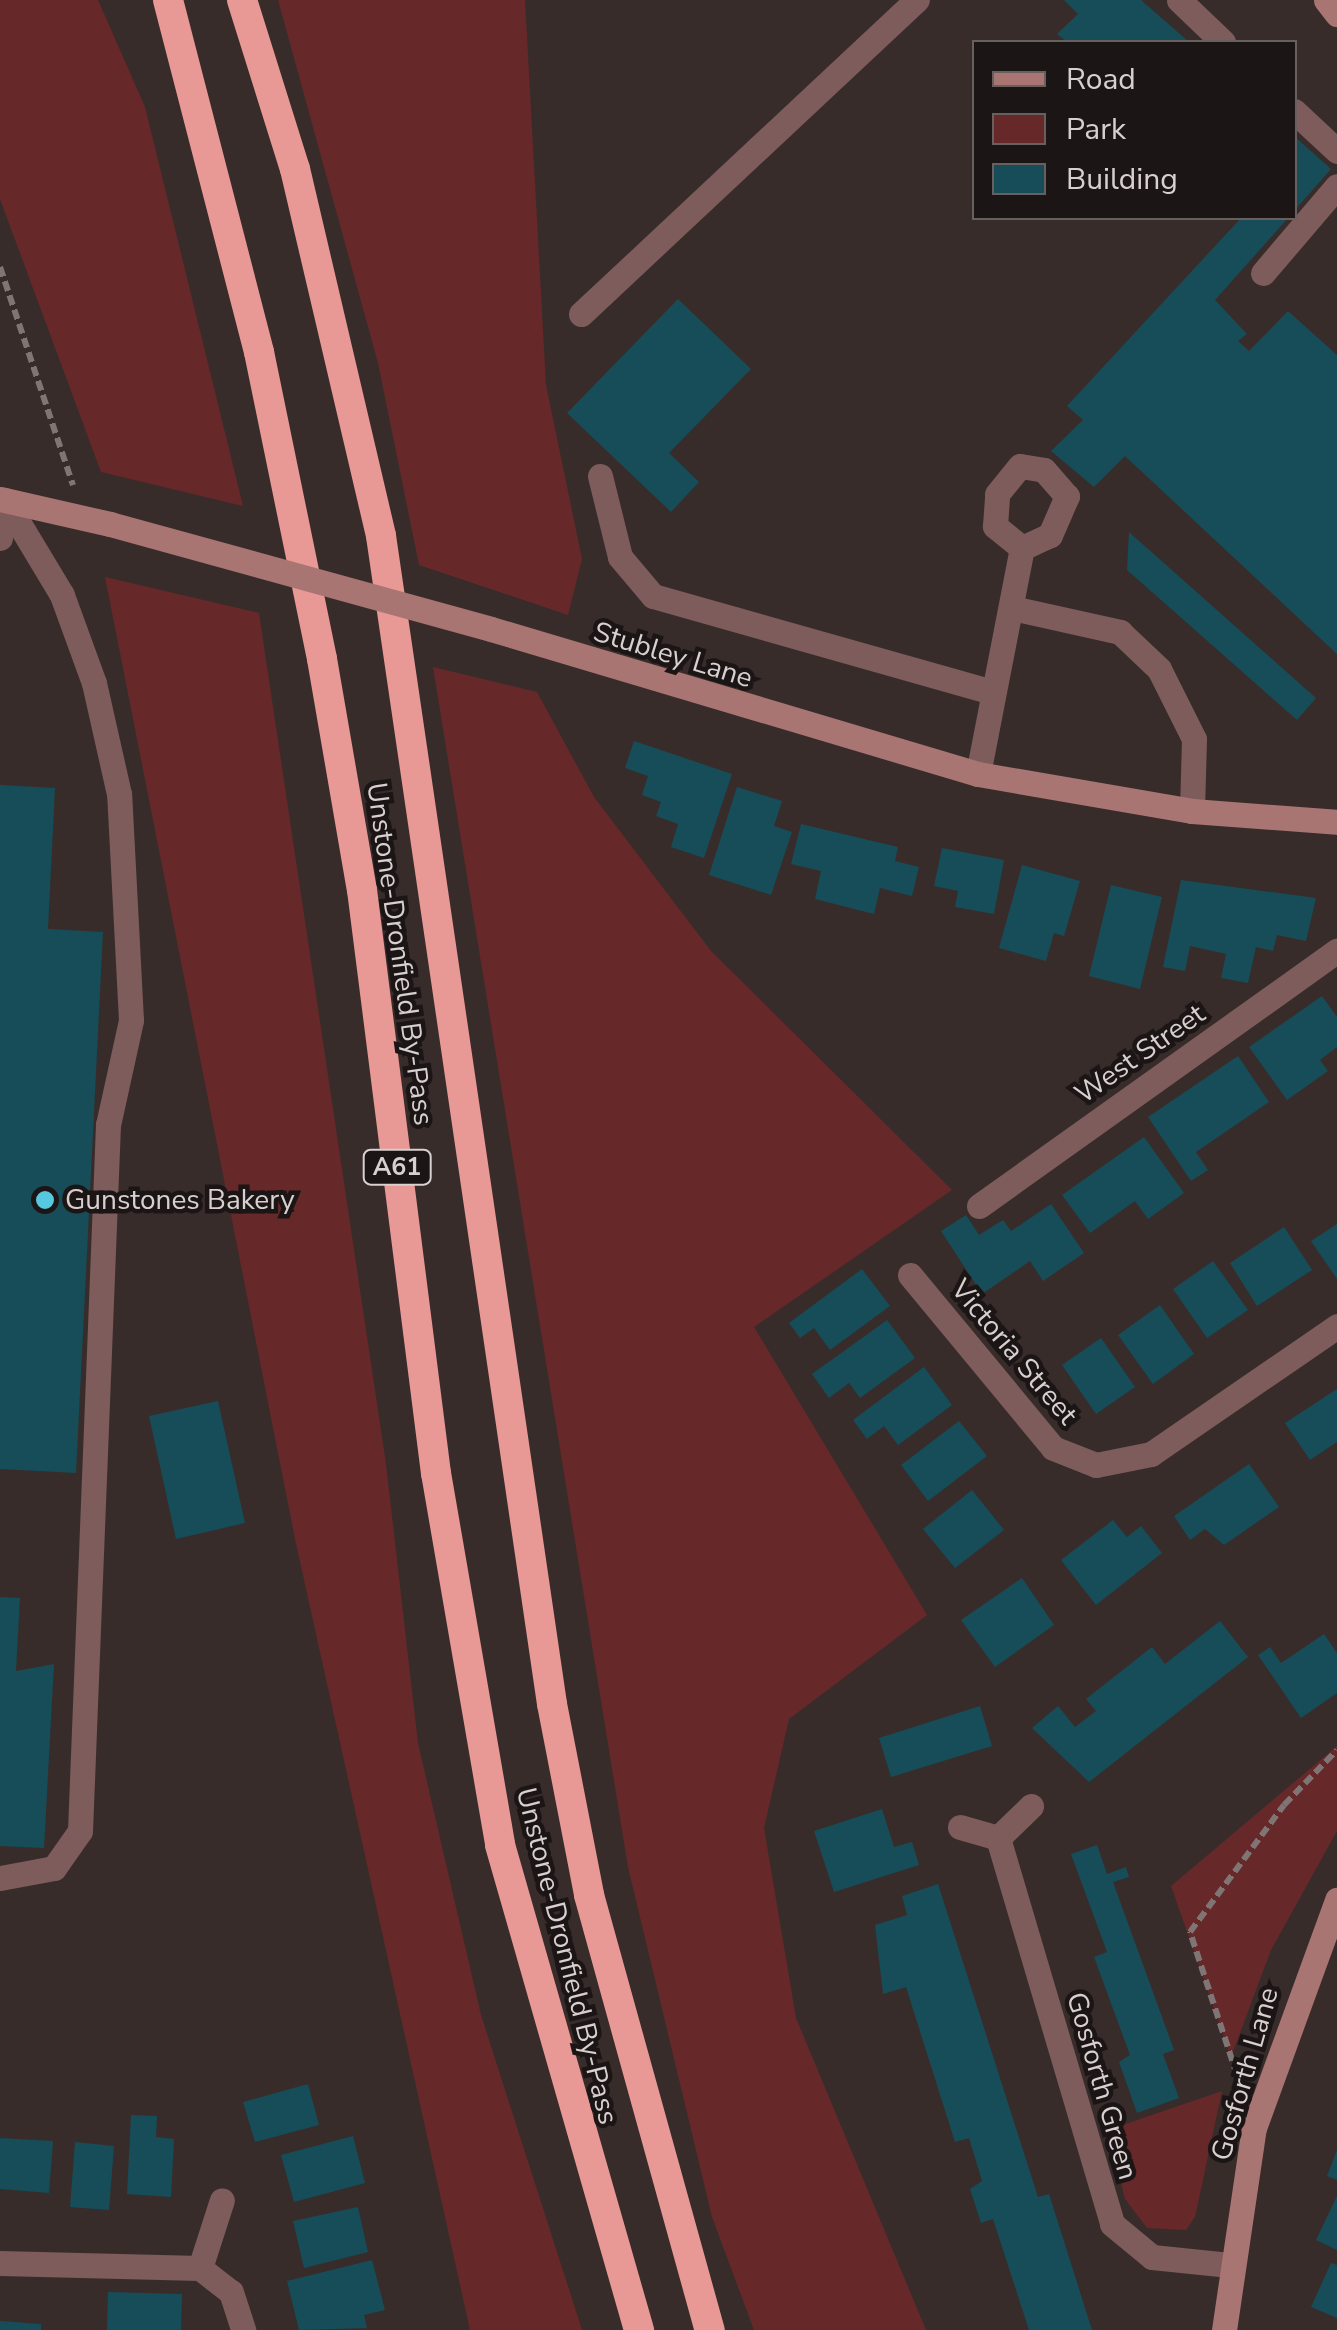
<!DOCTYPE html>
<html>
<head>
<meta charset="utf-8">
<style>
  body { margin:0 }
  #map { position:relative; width:1337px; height:2330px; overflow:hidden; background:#382c2b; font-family:"Nunito Sans",sans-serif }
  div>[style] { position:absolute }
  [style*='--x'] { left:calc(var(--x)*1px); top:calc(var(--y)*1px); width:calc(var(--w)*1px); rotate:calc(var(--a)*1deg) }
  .green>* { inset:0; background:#672829 }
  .building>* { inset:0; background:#164d58 }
  .path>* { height:6px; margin-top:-3px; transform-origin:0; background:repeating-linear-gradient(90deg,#807575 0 10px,transparent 0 15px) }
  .lane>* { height:25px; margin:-12.5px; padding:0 12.5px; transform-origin:12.5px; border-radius:12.5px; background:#7d5c5b }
  .street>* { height:25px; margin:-12.5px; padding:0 12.5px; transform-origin:12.5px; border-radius:12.5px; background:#7d5c5b }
  .secondary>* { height:25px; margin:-12.5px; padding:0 12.5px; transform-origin:12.5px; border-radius:12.5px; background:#a97573 }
  .highway>* { height:30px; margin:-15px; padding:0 15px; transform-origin:15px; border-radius:15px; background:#e89895 }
  .secondary-bridge>* { height:25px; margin:-12.5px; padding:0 12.5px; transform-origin:12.5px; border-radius:12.5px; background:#a97573 }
  .dots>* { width:28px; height:28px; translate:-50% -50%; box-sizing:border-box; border:5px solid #1b1615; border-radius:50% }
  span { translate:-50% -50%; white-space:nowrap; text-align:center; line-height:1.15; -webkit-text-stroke:9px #1b1615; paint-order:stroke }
  .shield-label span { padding:2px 8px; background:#1b1615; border:2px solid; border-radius:8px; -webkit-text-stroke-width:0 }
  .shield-label { font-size:25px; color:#d8cfcf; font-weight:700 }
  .street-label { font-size:28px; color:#d8cfcf }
  .poi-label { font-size:28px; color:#d8cfcf }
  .left { translate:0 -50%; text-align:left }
  .legend { position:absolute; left:972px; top:40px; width:325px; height:180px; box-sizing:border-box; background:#1b1615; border:2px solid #67605f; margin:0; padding:12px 18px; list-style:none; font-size:30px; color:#d8cfcf }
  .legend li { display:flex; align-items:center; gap:20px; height:50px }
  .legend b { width:50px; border:2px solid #67605f }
</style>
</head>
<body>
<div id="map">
  <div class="green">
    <i style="clip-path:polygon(0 0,98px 0,145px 107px,243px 506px,101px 472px,0 199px)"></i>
    <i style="clip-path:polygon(278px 0,525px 0,546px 385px,582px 559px,568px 615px,419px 565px,378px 363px)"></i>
    <i style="clip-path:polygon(105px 577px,259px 613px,386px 1464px,418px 1743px,481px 2015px,582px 2330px,470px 2330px,295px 1539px)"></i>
    <i style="clip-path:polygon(433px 667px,537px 692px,594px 797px,711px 951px,952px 1190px,754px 1327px,927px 1615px,789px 1719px,764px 1828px,796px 2018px,926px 2330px,754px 2330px,712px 2217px,628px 1867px)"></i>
    <i style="clip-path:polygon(1337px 1746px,1337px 1831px,1271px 1950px,1231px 2057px,1171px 1886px)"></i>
    <i style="clip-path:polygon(1222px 2091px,1195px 2217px,1186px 2230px,1147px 2228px,1125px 2199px,1108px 2130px)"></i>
  </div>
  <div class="building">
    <i style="clip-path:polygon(1064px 0,1141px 0,1189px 42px,1067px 42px,1057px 34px,1078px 14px)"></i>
    <i style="clip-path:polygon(1294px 136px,1331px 169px,1294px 211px)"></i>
    <i style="clip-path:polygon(1241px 218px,1288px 218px,1215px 300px,1247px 334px,1238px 341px,1249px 351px,1288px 311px,1337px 355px,1337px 654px,1125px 456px,1094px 487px,1051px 451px,1083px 420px,1067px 406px)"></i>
    <i style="clip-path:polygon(678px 299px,751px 369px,669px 453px,699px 482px,671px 512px,567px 413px)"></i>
    <i style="clip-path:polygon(1129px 532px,1316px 698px,1297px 720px,1127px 570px)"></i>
    <i style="clip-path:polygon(634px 741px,732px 774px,704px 858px,671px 847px,678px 824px,656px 816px,661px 802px,642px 795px,648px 776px,625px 768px)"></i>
    <i style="clip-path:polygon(0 785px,55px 788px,48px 929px,103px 932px,76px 1473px,0 1469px)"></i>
    <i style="clip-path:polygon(737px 787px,782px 801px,774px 826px,792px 832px,771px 895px,709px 875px)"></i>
    <i style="clip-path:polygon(801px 824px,898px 847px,895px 861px,919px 867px,912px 896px,880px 888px,874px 914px,815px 899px,821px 871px,791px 864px)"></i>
    <i style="clip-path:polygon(942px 848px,1004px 860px,994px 914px,955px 907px,958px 891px,934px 886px)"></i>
    <i style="clip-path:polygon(1022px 865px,1080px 881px,1064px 936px,1054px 933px,1046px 961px,999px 948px)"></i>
    <i style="clip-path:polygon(1181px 880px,1316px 898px,1306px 941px,1277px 935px,1273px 951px,1256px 947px,1248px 983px,1221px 978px,1226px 954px,1190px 946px,1185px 971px,1163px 967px)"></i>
    <i style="clip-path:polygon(1111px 885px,1162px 897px,1140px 989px,1089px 976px)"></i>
    <i style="clip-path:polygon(1322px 996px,1337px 1017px,1337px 1047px,1320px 1060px,1328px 1071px,1287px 1100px,1249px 1047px)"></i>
    <i style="clip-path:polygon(1238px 1056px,1269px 1102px,1196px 1152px,1208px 1170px,1191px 1181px,1148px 1117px)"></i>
    <i style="clip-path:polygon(1144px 1137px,1184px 1193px,1148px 1219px,1135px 1201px,1090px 1233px,1062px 1195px)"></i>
    <i style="clip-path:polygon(1051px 1204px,1084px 1253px,1043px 1281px,1030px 1261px,982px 1294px,941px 1231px,966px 1215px,979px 1235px,1003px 1220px,1011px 1231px)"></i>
    <i style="clip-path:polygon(1337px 1224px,1337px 1279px,1311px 1241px)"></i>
    <i style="clip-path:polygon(1284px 1227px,1312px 1270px,1257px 1306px,1230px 1263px)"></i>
    <i style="clip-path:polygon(1213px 1261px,1248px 1310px,1207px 1338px,1173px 1289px)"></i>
    <i style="clip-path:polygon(862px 1269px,890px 1306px,830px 1350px,814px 1328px,800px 1338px,789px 1323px)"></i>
    <i style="clip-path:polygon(1160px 1305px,1194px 1354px,1153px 1384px,1118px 1335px)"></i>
    <i style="clip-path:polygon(887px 1320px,915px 1358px,860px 1398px,849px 1383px,829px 1398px,812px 1374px)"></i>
    <i style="clip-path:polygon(1101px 1338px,1135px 1387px,1096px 1414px,1062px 1365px)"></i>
    <i style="clip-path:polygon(924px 1367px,952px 1405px,898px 1445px,884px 1426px,867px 1439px,853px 1420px)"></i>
    <i style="clip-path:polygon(1337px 1389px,1337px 1442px,1310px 1460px,1285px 1423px)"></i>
    <i style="clip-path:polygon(218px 1401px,245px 1523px,176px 1539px,149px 1416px)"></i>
    <i style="clip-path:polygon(959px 1421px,987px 1456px,928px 1501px,901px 1465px)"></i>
    <i style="clip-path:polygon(1249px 1464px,1279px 1507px,1224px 1545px,1205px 1529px,1190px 1540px,1174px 1516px)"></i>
    <i style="clip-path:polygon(972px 1490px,1004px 1530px,955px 1568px,923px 1529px)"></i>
    <i style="clip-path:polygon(1113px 1520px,1127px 1537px,1141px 1526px,1162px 1553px,1096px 1605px,1061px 1560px)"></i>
    <i style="clip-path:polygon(1022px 1578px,1054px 1625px,995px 1667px,961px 1620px)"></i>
    <i style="clip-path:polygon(0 1597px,20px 1598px,16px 1671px,54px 1664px,44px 1848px,0 1846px)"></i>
    <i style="clip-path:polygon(1220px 1621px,1248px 1657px,1089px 1782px,1032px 1728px,1058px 1706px,1075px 1727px,1096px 1711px,1086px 1699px,1152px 1647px,1165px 1664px)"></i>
    <i style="clip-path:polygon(1324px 1634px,1337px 1653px,1337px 1693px,1301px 1718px,1258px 1655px,1270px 1647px,1281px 1663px)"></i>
    <i style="clip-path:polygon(980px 1706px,992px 1746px,891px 1777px,879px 1738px)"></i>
    <i style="clip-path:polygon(882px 1809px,894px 1847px,912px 1842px,919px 1865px,834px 1892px,814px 1831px)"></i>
    <i style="clip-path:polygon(1097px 1845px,1107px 1874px,1126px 1867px,1129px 1877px,1113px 1882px,1174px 2050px,1163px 2054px,1179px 2098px,1137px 2113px,1119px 2062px,1130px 2055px,1094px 1957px,1107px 1952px,1071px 1854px)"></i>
    <i style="clip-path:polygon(938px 1884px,1038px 2197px,1049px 2194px,1092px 2330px,1029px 2330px,993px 2219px,981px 2223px,970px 2189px,982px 2181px,969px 2138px,955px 2142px,906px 1987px,883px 1994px,875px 1925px,907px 1915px,902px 1896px)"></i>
    <i style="clip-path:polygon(308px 2084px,319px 2125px,255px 2142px,243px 2102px)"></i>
    <i style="clip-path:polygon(131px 2115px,157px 2116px,156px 2137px,174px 2139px,171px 2197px,127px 2194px)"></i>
    <i style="clip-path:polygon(353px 2136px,365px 2183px,294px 2202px,281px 2155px)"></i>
    <i style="clip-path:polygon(0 2138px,53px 2141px,49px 2193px,0 2189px)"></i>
    <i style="clip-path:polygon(75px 2142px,114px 2146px,109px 2210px,70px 2207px)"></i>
    <i style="clip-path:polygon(1337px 2150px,1337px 2180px,1327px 2176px)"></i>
    <i style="clip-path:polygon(1337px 2196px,1337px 2250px,1316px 2240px)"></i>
    <i style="clip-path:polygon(358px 2207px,368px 2252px,304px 2268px,293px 2221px)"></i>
    <i style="clip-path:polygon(372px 2260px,385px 2310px,364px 2315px,367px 2328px,299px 2330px,287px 2281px)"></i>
    <i style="clip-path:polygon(1331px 2263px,1337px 2265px,1337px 2318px,1311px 2307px)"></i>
    <i style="clip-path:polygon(108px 2292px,182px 2294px,181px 2330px,107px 2330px)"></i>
    <i style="clip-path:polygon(0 2321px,41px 2324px,41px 2330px,0 2330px)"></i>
  </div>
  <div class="path">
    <i style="--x:0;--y:267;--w:230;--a:71.5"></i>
    <i style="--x:1237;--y:2075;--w:151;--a:-108.2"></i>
    <i style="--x:1190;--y:1932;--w:158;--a:-53.5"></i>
    <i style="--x:1284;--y:1805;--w:76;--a:-46.1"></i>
  </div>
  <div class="lane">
    <i style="--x:1179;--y:0;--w:61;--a:43.7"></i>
    <i style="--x:1294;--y:111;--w:59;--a:42.9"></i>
    <i style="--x:1263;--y:273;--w:114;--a:-49.6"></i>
    <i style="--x:581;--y:314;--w:460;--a:-43.1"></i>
    <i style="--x:600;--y:476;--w:83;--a:76.1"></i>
    <i style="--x:620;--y:557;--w:51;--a:49.8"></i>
    <i style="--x:653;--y:596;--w:353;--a:15.8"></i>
    <i style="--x:0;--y:538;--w:38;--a:-83"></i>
    <i style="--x:1012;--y:608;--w:111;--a:12.5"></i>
    <i style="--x:1120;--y:632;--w:54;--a:43.5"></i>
    <i style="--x:1159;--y:669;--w:78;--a:63.4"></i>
    <i style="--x:1194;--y:739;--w:72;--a:91.6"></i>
    <i style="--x:978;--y:774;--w:230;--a:-79"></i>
    <i style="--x:1022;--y:548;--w:35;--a:-141"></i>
    <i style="--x:995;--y:526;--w:32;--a:-86"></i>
    <i style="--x:997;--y:494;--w:36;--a:-51"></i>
    <i style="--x:1020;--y:466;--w:24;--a:9"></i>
    <i style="--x:1044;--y:470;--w:35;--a:49"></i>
    <i style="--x:1067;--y:496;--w:43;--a:113.6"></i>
    <i style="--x:1050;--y:535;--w:31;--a:155"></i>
    <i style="--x:0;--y:1878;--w:55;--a:-10.5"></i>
    <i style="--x:54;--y:1868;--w:45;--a:-54.9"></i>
    <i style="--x:80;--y:1831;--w:707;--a:-87.73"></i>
    <i style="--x:108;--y:1125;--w:107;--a:-77.6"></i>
    <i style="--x:131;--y:1020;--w:226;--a:-93"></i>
    <i style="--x:119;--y:794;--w:114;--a:-102.7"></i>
    <i style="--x:94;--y:683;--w:94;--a:-110"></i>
    <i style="--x:62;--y:595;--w:111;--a:-121"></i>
  </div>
  <div class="street">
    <i style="--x:979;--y:1206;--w:440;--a:-35.5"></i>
    <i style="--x:910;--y:1275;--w:224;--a:50.4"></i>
    <i style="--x:1053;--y:1448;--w:46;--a:21.6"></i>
    <i style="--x:1096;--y:1465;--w:56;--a:-11.3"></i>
    <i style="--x:1151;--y:1454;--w:226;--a:-34.5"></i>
    <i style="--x:960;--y:1827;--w:40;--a:16"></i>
    <i style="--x:998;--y:1838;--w:46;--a:-44.1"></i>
    <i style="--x:998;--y:1838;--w:402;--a:73.5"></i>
    <i style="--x:1112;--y:2224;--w:52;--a:39.5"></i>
    <i style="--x:1152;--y:2257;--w:78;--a:5.9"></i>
    <i style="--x:0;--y:2263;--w:200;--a:1.4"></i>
    <i style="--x:200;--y:2268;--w:39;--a:38"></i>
    <i style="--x:231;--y:2292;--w:40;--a:72"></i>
    <i style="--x:200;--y:2268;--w:71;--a:-72.1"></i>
  </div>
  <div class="secondary">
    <i style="--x:1326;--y:0;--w:18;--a:52"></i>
    <i style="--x:0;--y:499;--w:113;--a:12.8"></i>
    <i style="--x:491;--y:629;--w:508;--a:16.58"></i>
    <i style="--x:978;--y:774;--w:217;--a:9.8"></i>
    <i style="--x:1192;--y:811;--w:145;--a:4.3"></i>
    <i style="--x:1224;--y:2330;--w:204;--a:-81.6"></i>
    <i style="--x:1254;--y:2128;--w:243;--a:-70"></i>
  </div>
  <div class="highway">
    <i style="--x:168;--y:0;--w:364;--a:75.5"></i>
    <i style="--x:259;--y:352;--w:313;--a:78.4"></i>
    <i style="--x:322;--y:659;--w:234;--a:80.2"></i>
    <i style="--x:362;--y:890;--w:588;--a:82.77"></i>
    <i style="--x:436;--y:1473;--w:377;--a:80.2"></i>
    <i style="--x:500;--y:1845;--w:505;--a:74.01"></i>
    <i style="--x:242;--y:0;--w:177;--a:72.6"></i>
    <i style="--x:295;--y:169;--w:377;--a:76.8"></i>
    <i style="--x:381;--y:536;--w:1180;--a:81.67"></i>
    <i style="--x:552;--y:1704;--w:195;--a:79"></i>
    <i style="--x:589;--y:1895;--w:452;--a:74.5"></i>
  </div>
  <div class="secondary-bridge">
    <i style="--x:110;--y:524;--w:395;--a:15.4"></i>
  </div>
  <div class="dots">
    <i style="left:45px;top:1200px;background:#56c9e0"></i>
  </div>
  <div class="shield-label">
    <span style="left:397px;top:1167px">A61</span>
  </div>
  <div class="street-label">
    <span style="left:673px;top:655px;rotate:17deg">Stubley Lane</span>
    <span style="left:400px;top:954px;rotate:82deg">Unstone-Dronfield By-Pass</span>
    <span style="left:1140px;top:1054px;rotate:-35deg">West Street</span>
    <span style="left:1014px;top:1352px;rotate:50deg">Victoria Street</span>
    <span style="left:567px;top:1956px;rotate:76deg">Unstone-Dronfield By-Pass</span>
    <span style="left:1245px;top:2074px;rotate:-74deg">Gosforth Lane</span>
    <span style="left:1102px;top:2086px;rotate:74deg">Gosforth Green</span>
  </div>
  <div class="poi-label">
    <span class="left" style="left:65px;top:1200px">Gunstones Bakery</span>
  </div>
  <ul class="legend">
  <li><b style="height:12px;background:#a97573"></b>Road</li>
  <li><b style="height:28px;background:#672829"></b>Park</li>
  <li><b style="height:28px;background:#164d58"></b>Building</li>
  </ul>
</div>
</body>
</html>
